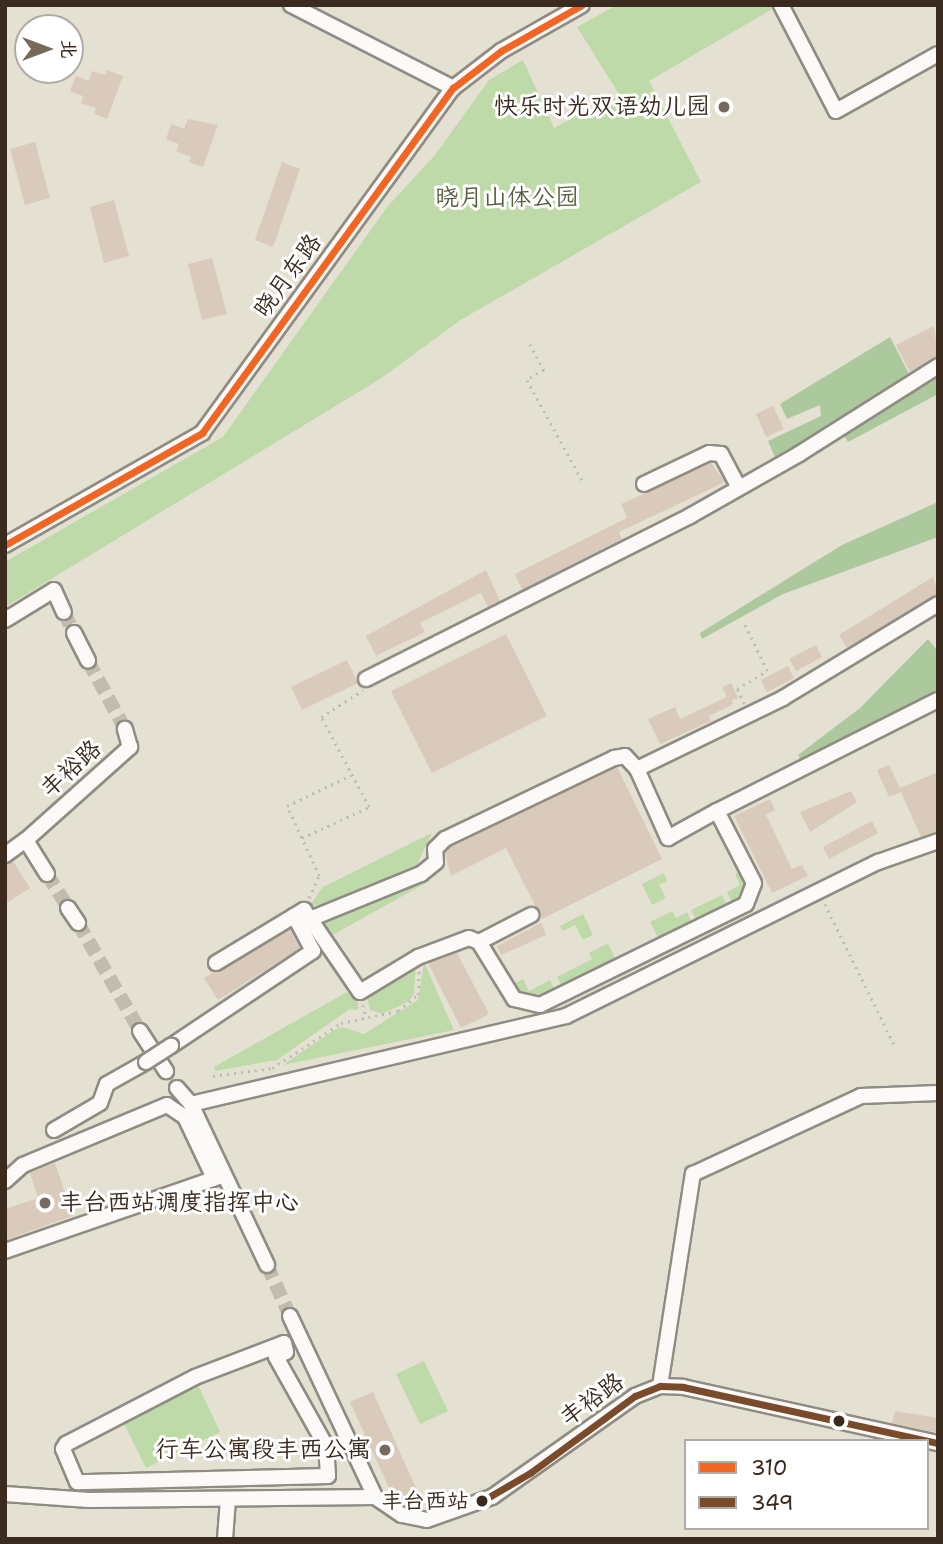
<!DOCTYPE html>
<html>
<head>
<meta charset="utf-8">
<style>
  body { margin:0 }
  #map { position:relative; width:943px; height:1544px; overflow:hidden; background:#e4e1d2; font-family:"Shantell Sans","LXGW WenKai TC",sans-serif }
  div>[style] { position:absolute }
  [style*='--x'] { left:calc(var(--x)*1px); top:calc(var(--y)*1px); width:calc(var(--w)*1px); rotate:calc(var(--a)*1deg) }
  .green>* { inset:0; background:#bddaa8 }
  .forest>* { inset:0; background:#acc99d }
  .building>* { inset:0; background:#d9cabc }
  .minor-tunnel>* { height:14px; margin-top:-7px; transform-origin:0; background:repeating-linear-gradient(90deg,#c2bcae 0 14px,transparent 0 21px) }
  .path>* { height:2.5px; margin-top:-1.25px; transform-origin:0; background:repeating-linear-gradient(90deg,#bebcb8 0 2px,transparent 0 7px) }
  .roads { filter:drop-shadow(2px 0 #908c83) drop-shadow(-2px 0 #908c83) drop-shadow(0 2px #908c83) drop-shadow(0 -2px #908c83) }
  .minor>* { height:14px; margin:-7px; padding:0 7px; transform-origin:7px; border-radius:7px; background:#fbfaf8 }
  .bridges { filter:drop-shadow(2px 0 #908c83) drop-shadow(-2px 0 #908c83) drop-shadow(0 2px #908c83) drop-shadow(0 -2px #908c83) }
  .minor-bridge>* { height:14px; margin:-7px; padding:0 7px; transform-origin:7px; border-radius:7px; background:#fbfaf8 }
  .bus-1>* { height:7px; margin:-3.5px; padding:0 3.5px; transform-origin:3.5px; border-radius:3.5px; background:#f26522 }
  .bus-2>* { height:7px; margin:-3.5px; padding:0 3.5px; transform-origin:3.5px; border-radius:3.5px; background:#7a4b2a }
  .dots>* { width:19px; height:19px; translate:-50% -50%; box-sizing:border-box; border:4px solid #fff; border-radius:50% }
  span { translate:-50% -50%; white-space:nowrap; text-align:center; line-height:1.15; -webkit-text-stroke:6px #fff; paint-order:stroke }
  .bus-label { font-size:22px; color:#3b2a1e }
  .right { translate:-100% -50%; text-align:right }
  .poi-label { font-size:24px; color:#3b2a1e }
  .left { translate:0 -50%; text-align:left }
  .park-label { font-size:24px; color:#585d3d }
  .street-label { font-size:24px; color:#3b2a1e }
  .frame { position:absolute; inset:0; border:7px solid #3b2a1e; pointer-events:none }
  .legend { position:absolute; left:684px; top:1439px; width:245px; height:91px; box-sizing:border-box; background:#fff; border:2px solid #b1aaa5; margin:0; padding:9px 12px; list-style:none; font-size:21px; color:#3b2a1e }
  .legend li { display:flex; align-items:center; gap:14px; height:35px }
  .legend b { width:35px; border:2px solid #b1aaa5 }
  .north { position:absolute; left:14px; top:14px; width:70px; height:70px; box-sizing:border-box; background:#fff; border:2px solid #b1aaa5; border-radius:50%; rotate:90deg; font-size:19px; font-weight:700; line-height:28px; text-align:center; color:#3b2a1e }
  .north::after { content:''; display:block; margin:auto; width:24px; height:32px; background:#766a5d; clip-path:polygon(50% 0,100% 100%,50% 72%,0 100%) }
</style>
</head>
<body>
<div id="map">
  <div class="green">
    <i style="clip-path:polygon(617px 5px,779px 5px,649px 81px,701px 182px,462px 319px,380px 379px,5px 607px,5px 562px,223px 437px,388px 206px,435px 155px,489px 80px,523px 60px,554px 128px,619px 94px,577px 27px)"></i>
    <i style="clip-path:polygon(432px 833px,414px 871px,338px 902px,309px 906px,323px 887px)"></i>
    <i style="clip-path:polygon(741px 871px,744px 893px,732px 903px,727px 892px,740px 885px,735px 874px)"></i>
    <i style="clip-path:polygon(664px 873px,667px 881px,659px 885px,666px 898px,652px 905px,642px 884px)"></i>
    <i style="clip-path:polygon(419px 880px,431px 880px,329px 937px,320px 922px)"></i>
    <i style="clip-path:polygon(722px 895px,727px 905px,697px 920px,691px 910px)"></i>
    <i style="clip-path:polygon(672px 911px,676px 918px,687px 912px,692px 923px,659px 939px,650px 922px)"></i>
    <i style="clip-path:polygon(583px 914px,593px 935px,583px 940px,575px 925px,563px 931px,560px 926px)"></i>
    <i style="clip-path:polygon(608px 943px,616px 961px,562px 987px,557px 977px,592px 959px,589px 953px)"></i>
    <i style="clip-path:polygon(424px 962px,454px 1030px,283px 1065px,334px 1030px,342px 1027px,364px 1034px,418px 1000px)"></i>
    <i style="clip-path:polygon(416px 964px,414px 994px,408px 1002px,382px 1014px,370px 1010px,367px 996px)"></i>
    <i style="clip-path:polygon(523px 979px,529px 991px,550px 980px,555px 990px,530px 998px,511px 985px)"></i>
    <i style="clip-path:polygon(347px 992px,358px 1000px,358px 1010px,350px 1009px,277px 1060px,215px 1071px,214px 1067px)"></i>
    <i style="clip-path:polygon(424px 1361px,448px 1411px,420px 1424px,396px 1374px)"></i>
    <i style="clip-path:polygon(197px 1383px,220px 1432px,146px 1468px,122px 1420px)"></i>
  </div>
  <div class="forest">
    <i style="clip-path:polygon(890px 337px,911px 378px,777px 462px,768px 441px,821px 416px,820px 405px,787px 419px,780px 404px)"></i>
    <i style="clip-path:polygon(938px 376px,938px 394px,848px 442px,843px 434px)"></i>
    <i style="clip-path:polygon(938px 502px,938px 537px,783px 594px,702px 639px,700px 633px,842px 545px)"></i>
    <i style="clip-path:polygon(928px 639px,938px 651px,938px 689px,802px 762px,798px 755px,860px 708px)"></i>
  </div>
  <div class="building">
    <i style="clip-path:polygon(107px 70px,123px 76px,107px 119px,94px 114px,96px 108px,81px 103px,83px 96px,70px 91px,76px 76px,89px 81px,92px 71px,105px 75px)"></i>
    <i style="clip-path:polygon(188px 119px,218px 125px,203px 167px,189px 162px,191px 157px,176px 151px,179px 144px,166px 139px,171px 124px,184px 129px)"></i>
    <i style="clip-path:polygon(35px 142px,50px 198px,25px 205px,10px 149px)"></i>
    <i style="clip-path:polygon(282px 162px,300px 169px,273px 247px,255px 240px)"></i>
    <i style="clip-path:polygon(114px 200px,129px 256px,104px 263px,90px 207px)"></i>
    <i style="clip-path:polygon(212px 258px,227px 314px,202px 320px,188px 264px)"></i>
    <i style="clip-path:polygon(934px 326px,938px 356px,910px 372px,896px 345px)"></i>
    <i style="clip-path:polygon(773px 406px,784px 429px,766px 437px,756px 414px)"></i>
    <i style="clip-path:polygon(711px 463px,725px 482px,619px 532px,622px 539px,522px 590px,515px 574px,627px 518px,621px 504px)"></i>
    <i style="clip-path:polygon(486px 570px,500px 601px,488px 607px,481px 593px,420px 623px,425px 632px,376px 656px,366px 636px)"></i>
    <i style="clip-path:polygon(933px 577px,938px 594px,847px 648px,839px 635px)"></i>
    <i style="clip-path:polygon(506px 634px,547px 716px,432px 773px,391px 691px)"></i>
    <i style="clip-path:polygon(816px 645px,822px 657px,796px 671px,789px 659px)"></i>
    <i style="clip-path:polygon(347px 660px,358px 683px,302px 710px,291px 687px)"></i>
    <i style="clip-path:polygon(788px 666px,794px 678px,767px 692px,761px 680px)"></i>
    <i style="clip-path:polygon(731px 683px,738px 698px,732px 700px,733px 704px,709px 716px,711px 721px,660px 744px,648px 719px,675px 707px,680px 719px,727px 697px,722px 687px)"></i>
    <i style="clip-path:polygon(889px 765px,900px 788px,938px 772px,938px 830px,921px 837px,901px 792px,889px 797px,877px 770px)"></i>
    <i style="clip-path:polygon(617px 767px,662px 859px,542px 919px,506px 848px,451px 876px,445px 853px,451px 847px)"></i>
    <i style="clip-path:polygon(851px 791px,857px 802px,810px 832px,800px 812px)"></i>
    <i style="clip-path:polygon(770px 799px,775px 810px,766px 815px,792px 869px,802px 865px,808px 876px,772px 893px,734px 816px)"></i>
    <i style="clip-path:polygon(872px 821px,878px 833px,829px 859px,823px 847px)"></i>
    <i style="clip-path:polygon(13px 861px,30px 888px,5px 904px,5px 865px)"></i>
    <i style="clip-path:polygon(541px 923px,546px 935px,501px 955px,497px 946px)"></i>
    <i style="clip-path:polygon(290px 929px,300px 948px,218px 1000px,204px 978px)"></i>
    <i style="clip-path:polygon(457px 953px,489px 1014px,461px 1028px,428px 963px)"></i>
    <i style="clip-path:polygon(55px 1163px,73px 1216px,5px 1240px,5px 1209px,38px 1198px,30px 1173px)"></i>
    <i style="clip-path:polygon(373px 1392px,420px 1497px,403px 1504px,393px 1497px,350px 1402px)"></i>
    <i style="clip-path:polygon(895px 1411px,938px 1418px,938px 1433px,892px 1423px)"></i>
  </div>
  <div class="minor-tunnel">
    <i style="--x:64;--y:612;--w:23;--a:65"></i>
    <i style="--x:88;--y:661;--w:77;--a:61.4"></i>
    <i style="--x:47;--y:874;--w:40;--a:58"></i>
    <i style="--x:78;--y:923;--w:125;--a:60.1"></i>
    <i style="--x:267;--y:1265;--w:56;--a:65.7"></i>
  </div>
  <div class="path">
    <i style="--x:530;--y:344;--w:30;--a:62"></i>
    <i style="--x:544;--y:370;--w:20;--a:150"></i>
    <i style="--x:527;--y:380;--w:116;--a:61.2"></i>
    <i style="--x:744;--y:704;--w:17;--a:-115"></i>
    <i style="--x:737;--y:689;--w:35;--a:-31"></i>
    <i style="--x:767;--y:671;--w:53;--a:-115.6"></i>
    <i style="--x:302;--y:838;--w:74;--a:-24.8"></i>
    <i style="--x:369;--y:807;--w:102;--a:-118.1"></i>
    <i style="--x:321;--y:717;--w:50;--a:-32.7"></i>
    <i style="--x:309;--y:898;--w:24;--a:-66"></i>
    <i style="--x:319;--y:876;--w:77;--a:-114.6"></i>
    <i style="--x:287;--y:806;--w:71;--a:-25.8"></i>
    <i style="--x:825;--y:904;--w:158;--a:63.8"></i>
    <i style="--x:363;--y:1005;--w:13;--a:77"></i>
    <i style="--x:213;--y:1076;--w:60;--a:-7.7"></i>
    <i style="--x:272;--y:1068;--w:82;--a:-33.1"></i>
    <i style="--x:341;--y:1023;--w:58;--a:-11.9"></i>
    <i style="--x:398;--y:1011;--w:26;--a:-39"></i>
    <i style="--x:418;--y:995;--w:24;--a:-88"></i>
  </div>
  <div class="roads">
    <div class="minor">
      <i style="--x:291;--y:5;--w:182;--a:27.1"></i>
      <i style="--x:781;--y:5;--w:119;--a:62.6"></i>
      <i style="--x:836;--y:111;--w:117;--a:-29.2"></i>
      <i style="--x:644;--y:484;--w:72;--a:-25.5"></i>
      <i style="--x:709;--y:453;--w:12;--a:5"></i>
      <i style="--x:721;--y:454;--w:38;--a:62"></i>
      <i style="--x:5;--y:545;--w:227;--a:-29.6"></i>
      <i style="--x:202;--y:433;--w:427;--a:-54"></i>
      <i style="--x:453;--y:88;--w:61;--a:-37.6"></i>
      <i style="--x:501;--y:51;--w:93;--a:-29.6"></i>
      <i style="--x:5;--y:620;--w:57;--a:-31.5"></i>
      <i style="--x:54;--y:590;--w:24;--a:66"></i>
      <i style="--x:74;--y:633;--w:31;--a:63"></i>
      <i style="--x:366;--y:679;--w:363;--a:-26.7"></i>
      <i style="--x:690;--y:516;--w:125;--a:-29.6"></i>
      <i style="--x:799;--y:454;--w:165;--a:-32.3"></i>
      <i style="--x:637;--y:769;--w:162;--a:-25.9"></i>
      <i style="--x:783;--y:698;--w:181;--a:-31.2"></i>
      <i style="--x:5;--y:855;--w:26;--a:-36"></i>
      <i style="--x:47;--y:874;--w:40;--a:-122"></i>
      <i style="--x:26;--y:840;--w:140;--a:-41.8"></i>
      <i style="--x:130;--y:747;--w:19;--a:-106"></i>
      <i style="--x:68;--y:908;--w:18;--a:56"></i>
      <i style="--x:310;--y:919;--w:120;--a:-22.1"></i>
      <i style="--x:421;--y:874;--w:19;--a:-39"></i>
      <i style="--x:436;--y:862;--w:13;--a:-94"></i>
      <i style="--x:435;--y:849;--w:14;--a:-45"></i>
      <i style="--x:445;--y:839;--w:187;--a:-25.6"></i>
      <i style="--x:614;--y:758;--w:11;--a:-10"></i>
      <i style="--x:625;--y:756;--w:18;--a:47"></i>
      <i style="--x:637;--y:769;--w:76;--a:65.8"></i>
      <i style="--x:668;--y:838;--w:56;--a:-28.9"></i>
      <i style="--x:479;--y:942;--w:59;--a:-27.4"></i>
      <i style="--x:216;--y:963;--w:103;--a:-31.1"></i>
      <i style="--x:304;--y:910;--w:99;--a:55.7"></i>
      <i style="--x:360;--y:992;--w:68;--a:-31.1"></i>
      <i style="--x:418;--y:957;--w:54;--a:-20.4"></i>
      <i style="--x:469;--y:938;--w:11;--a:22"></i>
      <i style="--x:479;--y:942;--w:67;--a:58.4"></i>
      <i style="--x:514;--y:999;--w:27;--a:13"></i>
      <i style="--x:540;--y:1005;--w:229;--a:-26.1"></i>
      <i style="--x:746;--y:904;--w:22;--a:-69"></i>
      <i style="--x:754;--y:883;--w:81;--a:-117.2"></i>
      <i style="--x:717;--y:811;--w:247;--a:-26.7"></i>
      <i style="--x:140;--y:1031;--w:48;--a:57"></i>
      <i style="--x:171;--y:1046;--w:171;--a:-33.8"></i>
      <i style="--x:313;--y:951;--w:40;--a:-118"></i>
      <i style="--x:177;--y:1088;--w:21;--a:49"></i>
      <i style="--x:191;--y:1104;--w:178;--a:64.7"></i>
      <i style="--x:191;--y:1104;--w:385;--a:-13.2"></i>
      <i style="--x:566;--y:1016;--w:348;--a:-26.3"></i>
      <i style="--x:878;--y:862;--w:64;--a:-19.3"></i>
      <i style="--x:54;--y:1130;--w:53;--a:-30.4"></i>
      <i style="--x:100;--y:1103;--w:20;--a:-70"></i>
      <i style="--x:107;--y:1084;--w:45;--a:-29.4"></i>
      <i style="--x:5;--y:1181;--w:24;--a:-42"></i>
      <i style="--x:23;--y:1165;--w:156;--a:-22.6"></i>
      <i style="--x:167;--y:1105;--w:22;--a:34"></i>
      <i style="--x:185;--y:1117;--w:68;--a:64.6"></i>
      <i style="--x:5;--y:1251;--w:232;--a:-19.1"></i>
      <i style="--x:290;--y:1316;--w:200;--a:64.8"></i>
      <i style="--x:284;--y:1343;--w:9;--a:77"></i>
      <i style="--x:286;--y:1352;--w:11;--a:153"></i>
      <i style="--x:276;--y:1357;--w:102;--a:60.7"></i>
      <i style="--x:326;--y:1446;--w:30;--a:86"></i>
      <i style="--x:328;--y:1476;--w:251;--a:178.6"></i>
      <i style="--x:77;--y:1482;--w:36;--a:-113"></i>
      <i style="--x:63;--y:1449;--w:6;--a:-59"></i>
      <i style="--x:66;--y:1444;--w:145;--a:-27.4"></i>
      <i style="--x:195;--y:1377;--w:95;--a:-20.9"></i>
      <i style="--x:660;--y:1386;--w:215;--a:-81.2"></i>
      <i style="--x:693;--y:1174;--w:185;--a:-24.9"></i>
      <i style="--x:861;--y:1096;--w:77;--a:-2.2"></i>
      <i style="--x:5;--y:1494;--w:84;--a:4.1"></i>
      <i style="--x:89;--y:1500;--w:286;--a:-0.6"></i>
      <i style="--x:375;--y:1497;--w:32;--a:34"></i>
      <i style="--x:402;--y:1515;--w:25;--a:11"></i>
      <i style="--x:427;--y:1520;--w:69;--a:-19.5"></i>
      <i style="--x:492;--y:1497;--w:175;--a:-35.2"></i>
      <i style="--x:635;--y:1396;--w:27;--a:-22"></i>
      <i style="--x:660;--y:1386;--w:23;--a:2"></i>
      <i style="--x:683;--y:1387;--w:261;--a:12.4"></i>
      <i style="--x:225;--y:1539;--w:40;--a:-85.7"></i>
    </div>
  </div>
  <div class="bridges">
    <div class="minor-bridge">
      <i style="--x:146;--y:1062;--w:30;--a:-33"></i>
    </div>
  </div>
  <div class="bus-1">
    <i style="--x:5;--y:545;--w:227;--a:-29.6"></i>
    <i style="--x:202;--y:433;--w:427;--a:-54"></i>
    <i style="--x:453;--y:88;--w:61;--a:-37.6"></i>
    <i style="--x:501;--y:51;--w:93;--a:-29.6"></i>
  </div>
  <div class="bus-2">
    <i style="--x:482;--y:1501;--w:56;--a:-30.3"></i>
    <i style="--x:530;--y:1473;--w:130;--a:-36.3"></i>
    <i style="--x:635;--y:1396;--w:27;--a:-22"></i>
    <i style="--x:660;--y:1386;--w:23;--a:2"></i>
    <i style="--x:683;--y:1387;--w:261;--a:12.4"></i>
  </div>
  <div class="dots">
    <i style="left:724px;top:107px;background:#766a5d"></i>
    <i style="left:45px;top:1203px;background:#766a5d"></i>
    <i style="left:839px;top:1421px;background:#3b2a1e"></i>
    <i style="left:385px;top:1450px;background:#766a5d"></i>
    <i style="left:482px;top:1501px;background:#3b2a1e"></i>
  </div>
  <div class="bus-label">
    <span class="right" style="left:469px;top:1501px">丰台西站</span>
  </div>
  <div class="poi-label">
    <span class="right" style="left:710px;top:107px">快乐时光双语幼儿园</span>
    <span class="left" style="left:59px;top:1203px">丰台西站调度指挥中心</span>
    <span class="right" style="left:371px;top:1450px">行车公寓段丰西公寓</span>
  </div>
  <div class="park-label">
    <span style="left:507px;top:198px">晓月山体公园</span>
  </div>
  <div class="street-label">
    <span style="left:288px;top:276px;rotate:-54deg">晓月东路</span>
    <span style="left:71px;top:769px;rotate:-42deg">丰裕路</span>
    <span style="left:592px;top:1400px;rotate:-36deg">丰裕路</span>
  </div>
  <div class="frame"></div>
  <ul class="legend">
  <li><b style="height:9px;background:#f26522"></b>310</li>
  <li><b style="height:9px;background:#7a4b2a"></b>349</li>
  </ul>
  <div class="north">北</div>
</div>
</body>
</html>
